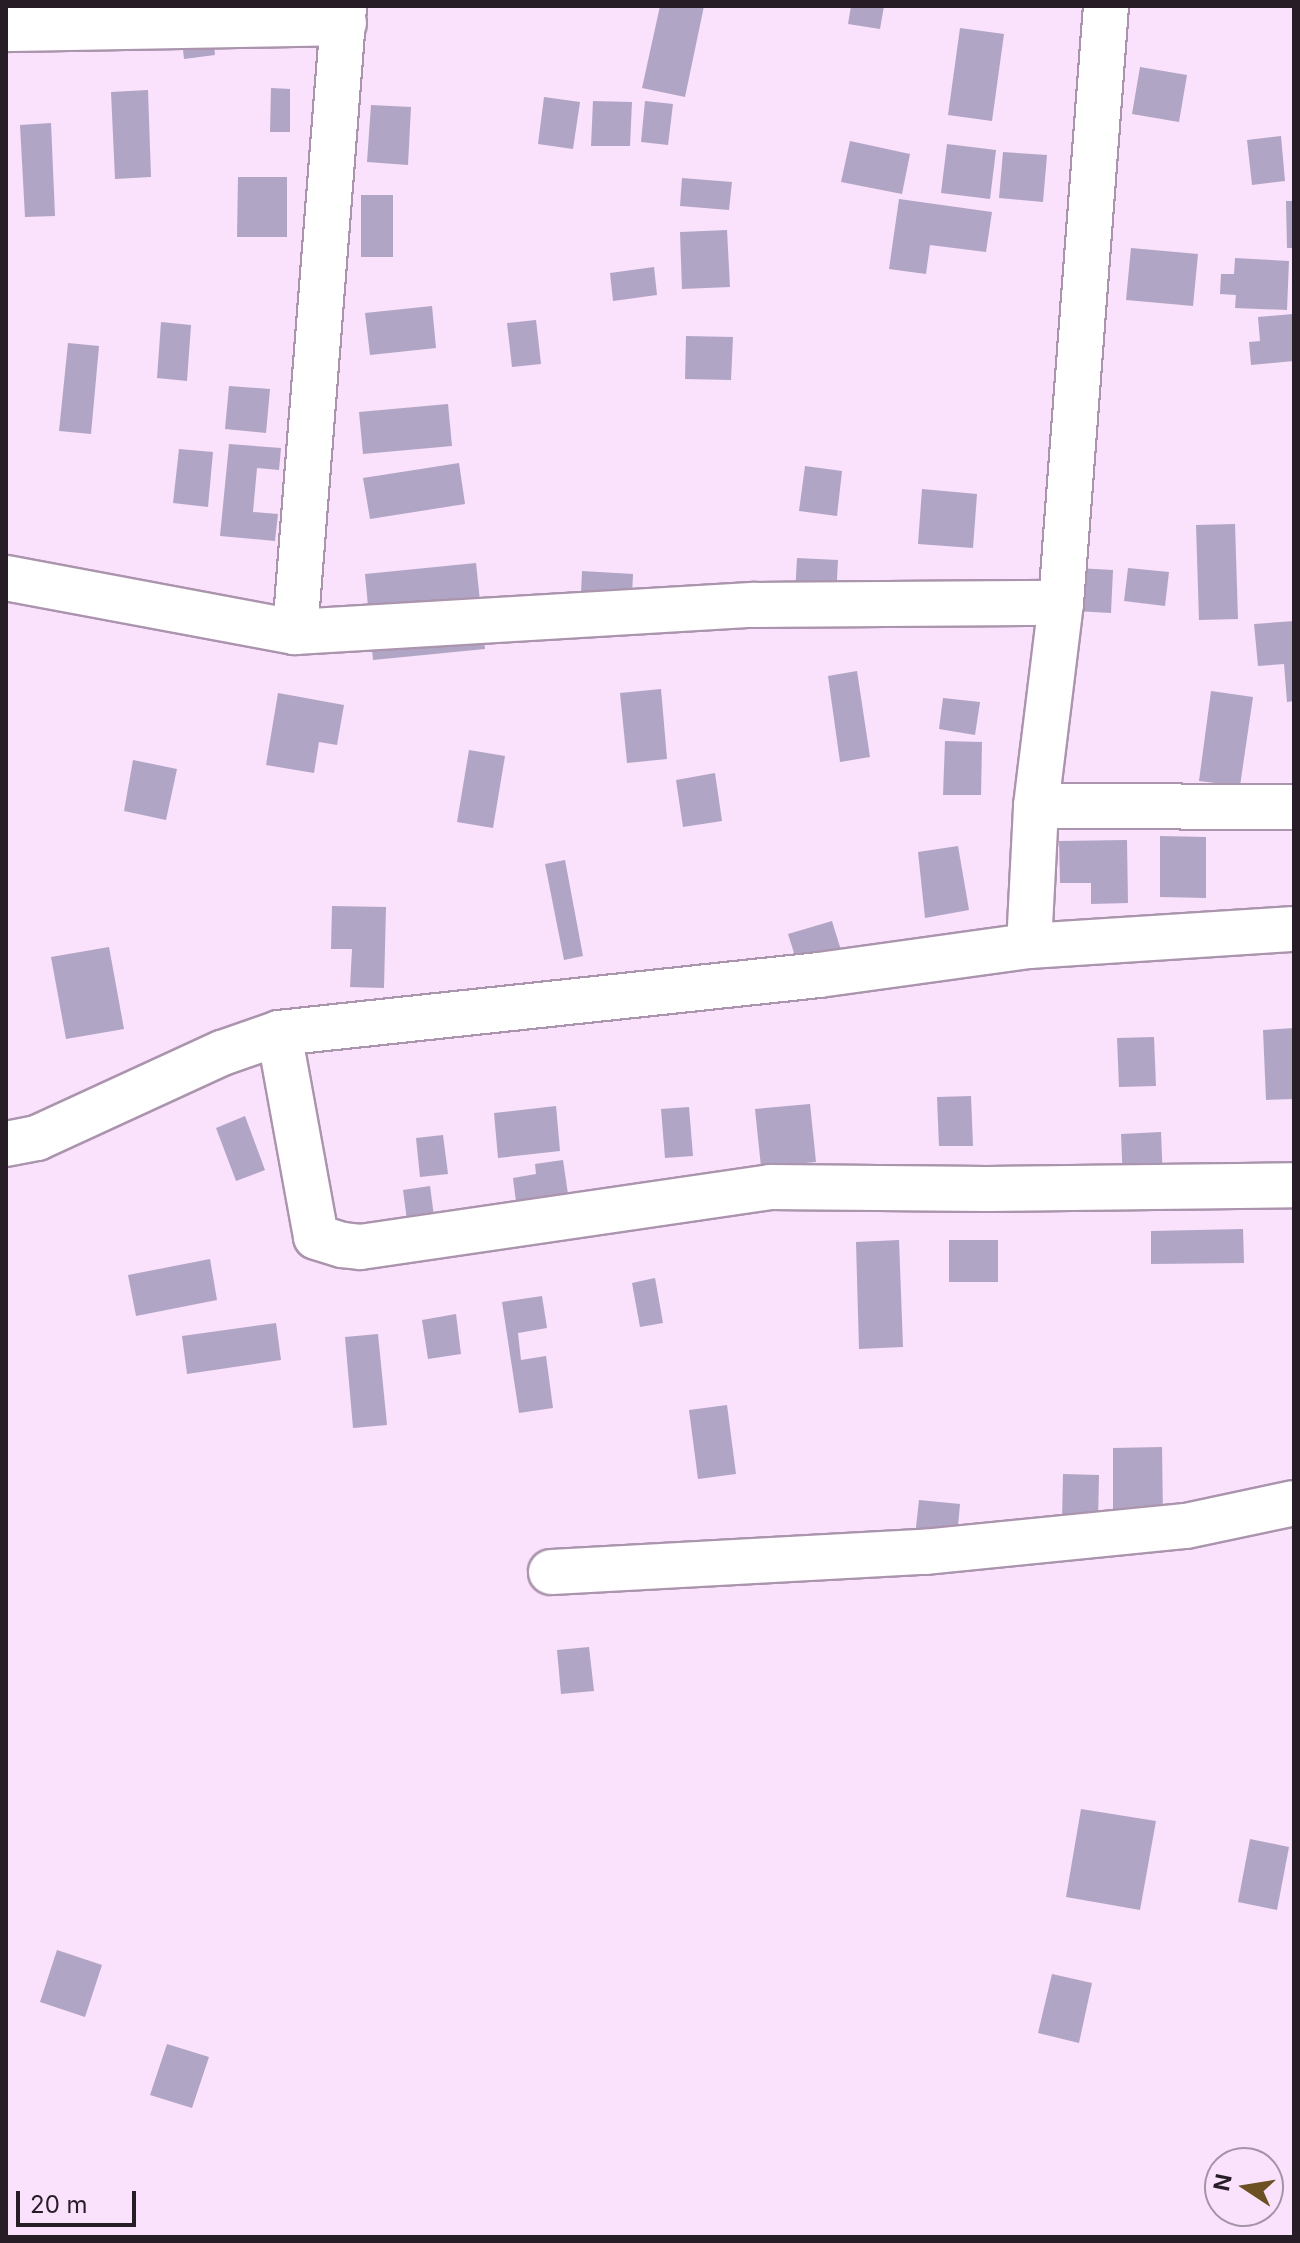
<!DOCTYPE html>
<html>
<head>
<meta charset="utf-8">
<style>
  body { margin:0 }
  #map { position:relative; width:1300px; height:2243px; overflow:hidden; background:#fae1fc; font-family:Inter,sans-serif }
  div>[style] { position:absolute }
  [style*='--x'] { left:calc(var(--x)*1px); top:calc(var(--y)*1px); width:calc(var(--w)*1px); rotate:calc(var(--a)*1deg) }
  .building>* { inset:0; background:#b1a5c5 }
  .roads { filter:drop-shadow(2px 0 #ab94ad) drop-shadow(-2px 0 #ab94ad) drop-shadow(0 2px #ab94ad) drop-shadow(0 -2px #ab94ad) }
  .minor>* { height:44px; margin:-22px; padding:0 22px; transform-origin:22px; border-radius:22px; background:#fff }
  span { translate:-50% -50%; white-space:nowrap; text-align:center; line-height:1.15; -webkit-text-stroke:6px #fae1fc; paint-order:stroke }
  .frame { position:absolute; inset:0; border:8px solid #261d27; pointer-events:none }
  .north { position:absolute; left:1204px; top:2147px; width:80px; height:80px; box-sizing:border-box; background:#fae1fc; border:2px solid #a593a7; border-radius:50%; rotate:282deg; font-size:22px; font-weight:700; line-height:32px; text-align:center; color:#261d27 }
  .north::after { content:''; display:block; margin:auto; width:28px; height:36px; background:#6c5223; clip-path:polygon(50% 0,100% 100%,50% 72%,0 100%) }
  .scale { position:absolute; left:16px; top:2191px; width:120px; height:36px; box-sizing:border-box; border:4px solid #261d27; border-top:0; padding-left:10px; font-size:24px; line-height:28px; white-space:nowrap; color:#261d27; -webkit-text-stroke:6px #fae1fc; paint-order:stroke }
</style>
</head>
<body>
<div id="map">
  <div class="building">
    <i style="clip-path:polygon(178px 6px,210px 6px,215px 55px,184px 59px)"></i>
    <i style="clip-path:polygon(660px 6px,704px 6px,685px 97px,642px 88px)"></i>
    <i style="clip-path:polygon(851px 6px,884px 6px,880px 29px,848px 24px)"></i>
    <i style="clip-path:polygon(960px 28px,1004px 34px,992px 121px,948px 115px)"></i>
    <i style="clip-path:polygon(1140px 67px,1187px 75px,1179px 122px,1132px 114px)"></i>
    <i style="clip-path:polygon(271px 88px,290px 89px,290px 132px,270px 132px)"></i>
    <i style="clip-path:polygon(148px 90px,151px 177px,115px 179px,111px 92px)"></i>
    <i style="clip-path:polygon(544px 97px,580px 102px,573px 149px,538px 144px)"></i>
    <i style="clip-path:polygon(593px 101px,632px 102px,630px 146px,591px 146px)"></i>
    <i style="clip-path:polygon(645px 101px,673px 104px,668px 145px,641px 142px)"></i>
    <i style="clip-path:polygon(371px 105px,411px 107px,408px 165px,367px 162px)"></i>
    <i style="clip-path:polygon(51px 123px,55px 216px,25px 217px,20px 125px)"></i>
    <i style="clip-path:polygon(1281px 136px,1285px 181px,1252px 185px,1247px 140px)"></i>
    <i style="clip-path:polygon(850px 141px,910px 154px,902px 194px,841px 182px)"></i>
    <i style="clip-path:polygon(947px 144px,996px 150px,990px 199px,941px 193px)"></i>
    <i style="clip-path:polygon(1003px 152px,1047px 155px,1043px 202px,999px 198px)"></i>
    <i style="clip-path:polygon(238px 177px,287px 177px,287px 237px,237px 237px)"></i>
    <i style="clip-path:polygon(682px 178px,732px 182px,729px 210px,680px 206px)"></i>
    <i style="clip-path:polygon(361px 195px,393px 195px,393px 257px,361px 257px)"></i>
    <i style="clip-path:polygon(899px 199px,992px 212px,986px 252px,930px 245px,926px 274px,889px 269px)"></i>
    <i style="clip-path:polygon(1286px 201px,1294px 201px,1294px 248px,1287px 248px)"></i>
    <i style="clip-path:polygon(727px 230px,730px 287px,682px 289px,680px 232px)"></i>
    <i style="clip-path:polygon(1131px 248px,1198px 254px,1193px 306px,1126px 300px)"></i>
    <i style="clip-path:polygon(1235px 258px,1289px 261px,1287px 310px,1235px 308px,1236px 295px,1220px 294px,1221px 274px,1234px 274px)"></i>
    <i style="clip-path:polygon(654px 267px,657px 295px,613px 301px,610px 273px)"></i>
    <i style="clip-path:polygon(432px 306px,436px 348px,370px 355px,365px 313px)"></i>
    <i style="clip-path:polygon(1293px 314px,1294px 361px,1251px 365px,1249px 342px,1260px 341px,1258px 317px)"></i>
    <i style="clip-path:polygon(536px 320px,541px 364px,512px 367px,507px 323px)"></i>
    <i style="clip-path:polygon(161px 322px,191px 325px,187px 381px,157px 378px)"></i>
    <i style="clip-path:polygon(686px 336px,733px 337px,731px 380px,685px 379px)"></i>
    <i style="clip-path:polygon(68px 343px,99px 346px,91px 434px,59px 431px)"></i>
    <i style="clip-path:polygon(229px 386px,270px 389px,266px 433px,225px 429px)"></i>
    <i style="clip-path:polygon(448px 404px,452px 446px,363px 454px,359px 412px)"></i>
    <i style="clip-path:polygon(229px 444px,281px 448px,279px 470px,257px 468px,253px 512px,278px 514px,275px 541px,220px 536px)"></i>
    <i style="clip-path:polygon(179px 449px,213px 452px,208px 507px,173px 503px)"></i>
    <i style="clip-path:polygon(459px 463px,465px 504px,370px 519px,363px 478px)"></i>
    <i style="clip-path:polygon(805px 466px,842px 471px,837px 516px,799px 511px)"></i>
    <i style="clip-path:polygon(922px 489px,977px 494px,973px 548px,918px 544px)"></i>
    <i style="clip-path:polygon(1235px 524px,1238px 619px,1199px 620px,1196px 525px)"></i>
    <i style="clip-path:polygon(797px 558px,838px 560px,835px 617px,794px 614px)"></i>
    <i style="clip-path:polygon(476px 563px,485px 649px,373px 660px,365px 574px)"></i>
    <i style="clip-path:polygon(1077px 568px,1113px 570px,1111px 613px,1075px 611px)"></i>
    <i style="clip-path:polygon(1128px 568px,1169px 572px,1165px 606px,1124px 601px)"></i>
    <i style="clip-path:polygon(582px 571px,633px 574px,631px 618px,580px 616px)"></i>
    <i style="clip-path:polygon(1294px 621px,1294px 701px,1287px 702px,1284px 664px,1258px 666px,1254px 624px)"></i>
    <i style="clip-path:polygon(857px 671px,870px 757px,840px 762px,828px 676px)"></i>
    <i style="clip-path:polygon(661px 689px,667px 759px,627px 763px,620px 693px)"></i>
    <i style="clip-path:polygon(1211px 691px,1253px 697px,1240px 786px,1199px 781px)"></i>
    <i style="clip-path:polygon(278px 693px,344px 705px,337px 745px,319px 742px,314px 773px,266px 765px)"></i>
    <i style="clip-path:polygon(943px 698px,980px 702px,975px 735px,939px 729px)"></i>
    <i style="clip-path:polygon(945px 741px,982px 742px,981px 795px,943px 795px)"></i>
    <i style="clip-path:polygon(469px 750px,505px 756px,493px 828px,457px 822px)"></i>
    <i style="clip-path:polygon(133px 760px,177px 769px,166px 820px,124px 811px)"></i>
    <i style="clip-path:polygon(715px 773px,722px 821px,683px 827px,676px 780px)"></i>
    <i style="clip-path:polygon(1160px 836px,1206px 837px,1206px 898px,1160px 897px)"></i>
    <i style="clip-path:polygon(1127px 840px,1128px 903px,1091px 904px,1091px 883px,1060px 883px,1059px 841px)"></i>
    <i style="clip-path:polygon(958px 846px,969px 910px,925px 918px,918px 852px)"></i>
    <i style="clip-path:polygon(565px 860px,583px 956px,564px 960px,545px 864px)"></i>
    <i style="clip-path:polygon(332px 906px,386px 907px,384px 988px,350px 987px,352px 949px,331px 949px)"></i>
    <i style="clip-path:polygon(832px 921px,844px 960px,800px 972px,788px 934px)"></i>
    <i style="clip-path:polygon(109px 947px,124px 1029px,66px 1039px,51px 957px)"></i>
    <i style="clip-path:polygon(1294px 1028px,1294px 1099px,1266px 1100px,1263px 1030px)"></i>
    <i style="clip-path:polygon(1154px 1037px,1156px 1086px,1119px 1087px,1117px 1038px)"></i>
    <i style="clip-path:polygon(971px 1096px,973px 1146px,939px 1146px,937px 1097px)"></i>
    <i style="clip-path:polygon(810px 1104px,816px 1162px,761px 1167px,755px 1109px)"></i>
    <i style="clip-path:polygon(556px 1106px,560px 1151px,498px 1158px,494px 1113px)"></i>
    <i style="clip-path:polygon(689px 1107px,693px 1156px,665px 1158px,661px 1109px)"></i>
    <i style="clip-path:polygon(245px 1116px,265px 1170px,236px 1181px,216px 1128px)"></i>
    <i style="clip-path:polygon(1161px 1132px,1163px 1181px,1123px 1183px,1121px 1134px)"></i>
    <i style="clip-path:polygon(443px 1135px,448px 1174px,420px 1177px,416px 1138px)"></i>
    <i style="clip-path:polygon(563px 1160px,569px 1201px,532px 1206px,516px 1202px,513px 1178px,536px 1174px,535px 1164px)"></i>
    <i style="clip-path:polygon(430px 1186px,436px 1231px,409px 1235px,403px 1190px)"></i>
    <i style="clip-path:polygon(1243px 1229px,1244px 1263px,1151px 1264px,1151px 1231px)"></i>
    <i style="clip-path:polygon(899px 1240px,903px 1347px,859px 1349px,856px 1242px)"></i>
    <i style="clip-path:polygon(949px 1240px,998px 1240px,998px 1282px,949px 1282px)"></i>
    <i style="clip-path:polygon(210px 1259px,217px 1300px,136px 1316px,128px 1275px)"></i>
    <i style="clip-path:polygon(655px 1278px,663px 1323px,640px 1327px,632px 1283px)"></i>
    <i style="clip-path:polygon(542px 1296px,547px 1328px,518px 1333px,521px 1360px,546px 1356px,553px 1408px,519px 1413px,502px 1302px)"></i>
    <i style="clip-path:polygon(456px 1314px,461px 1354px,428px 1359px,422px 1320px)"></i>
    <i style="clip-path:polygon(276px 1323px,281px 1360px,187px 1374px,182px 1336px)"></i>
    <i style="clip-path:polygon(378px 1334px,387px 1425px,353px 1428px,345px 1337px)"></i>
    <i style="clip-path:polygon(727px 1405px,736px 1474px,698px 1479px,689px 1410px)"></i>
    <i style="clip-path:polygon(1162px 1447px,1163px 1519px,1113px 1520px,1113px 1448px)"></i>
    <i style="clip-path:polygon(1063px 1474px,1099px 1475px,1098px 1521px,1062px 1520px)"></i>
    <i style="clip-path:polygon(919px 1500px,960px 1504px,956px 1548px,914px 1545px)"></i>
    <i style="clip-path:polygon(589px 1647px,594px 1691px,561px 1694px,557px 1650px)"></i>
    <i style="clip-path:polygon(1081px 1809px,1156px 1821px,1140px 1910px,1066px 1897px)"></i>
    <i style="clip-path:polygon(1250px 1839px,1289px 1847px,1277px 1910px,1238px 1902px)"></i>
    <i style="clip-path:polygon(57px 1950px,102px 1965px,85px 2017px,40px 2002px)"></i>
    <i style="clip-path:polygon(1052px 1974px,1092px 1983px,1079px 2043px,1038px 2033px)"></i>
    <i style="clip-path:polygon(167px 2044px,209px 2057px,192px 2108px,150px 2095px)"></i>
  </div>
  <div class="roads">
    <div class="minor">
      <i style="--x:6;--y:29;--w:338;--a:-1"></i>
      <i style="--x:6;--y:578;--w:294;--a:10.6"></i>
      <i style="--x:295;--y:632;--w:461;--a:-3.4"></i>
      <i style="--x:755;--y:605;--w:306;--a:-0.4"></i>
      <i style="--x:295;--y:632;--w:628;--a:-85.52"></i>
      <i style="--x:1036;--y:806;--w:258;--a:0.2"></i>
      <i style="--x:1029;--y:946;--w:140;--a:-87.1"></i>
      <i style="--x:1036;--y:806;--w:205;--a:-83"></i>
      <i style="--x:1061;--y:603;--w:599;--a:-85.69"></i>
      <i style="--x:279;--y:1033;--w:207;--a:79.7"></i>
      <i style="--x:316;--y:1237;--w:27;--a:17"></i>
      <i style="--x:342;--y:1245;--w:18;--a:6"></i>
      <i style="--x:360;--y:1247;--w:414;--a:-8.3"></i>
      <i style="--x:770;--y:1187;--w:217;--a:0.5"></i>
      <i style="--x:987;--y:1189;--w:307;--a:-0.7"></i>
      <i style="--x:6;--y:1144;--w:32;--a:-11"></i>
      <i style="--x:37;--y:1138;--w:204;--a:-24.7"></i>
      <i style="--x:222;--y:1053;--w:60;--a:-19.3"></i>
      <i style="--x:279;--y:1033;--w:543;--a:-6.13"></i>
      <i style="--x:819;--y:975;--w:212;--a:-7.9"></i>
      <i style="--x:1029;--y:946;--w:266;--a:-3.7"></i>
      <i style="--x:551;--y:1572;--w:374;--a:-3.1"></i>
      <i style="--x:924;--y:1552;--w:263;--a:-5.7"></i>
      <i style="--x:1186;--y:1526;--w:110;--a:-12"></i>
    </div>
  </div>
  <div class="frame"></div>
  <div class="north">N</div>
  <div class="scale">20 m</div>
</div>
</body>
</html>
